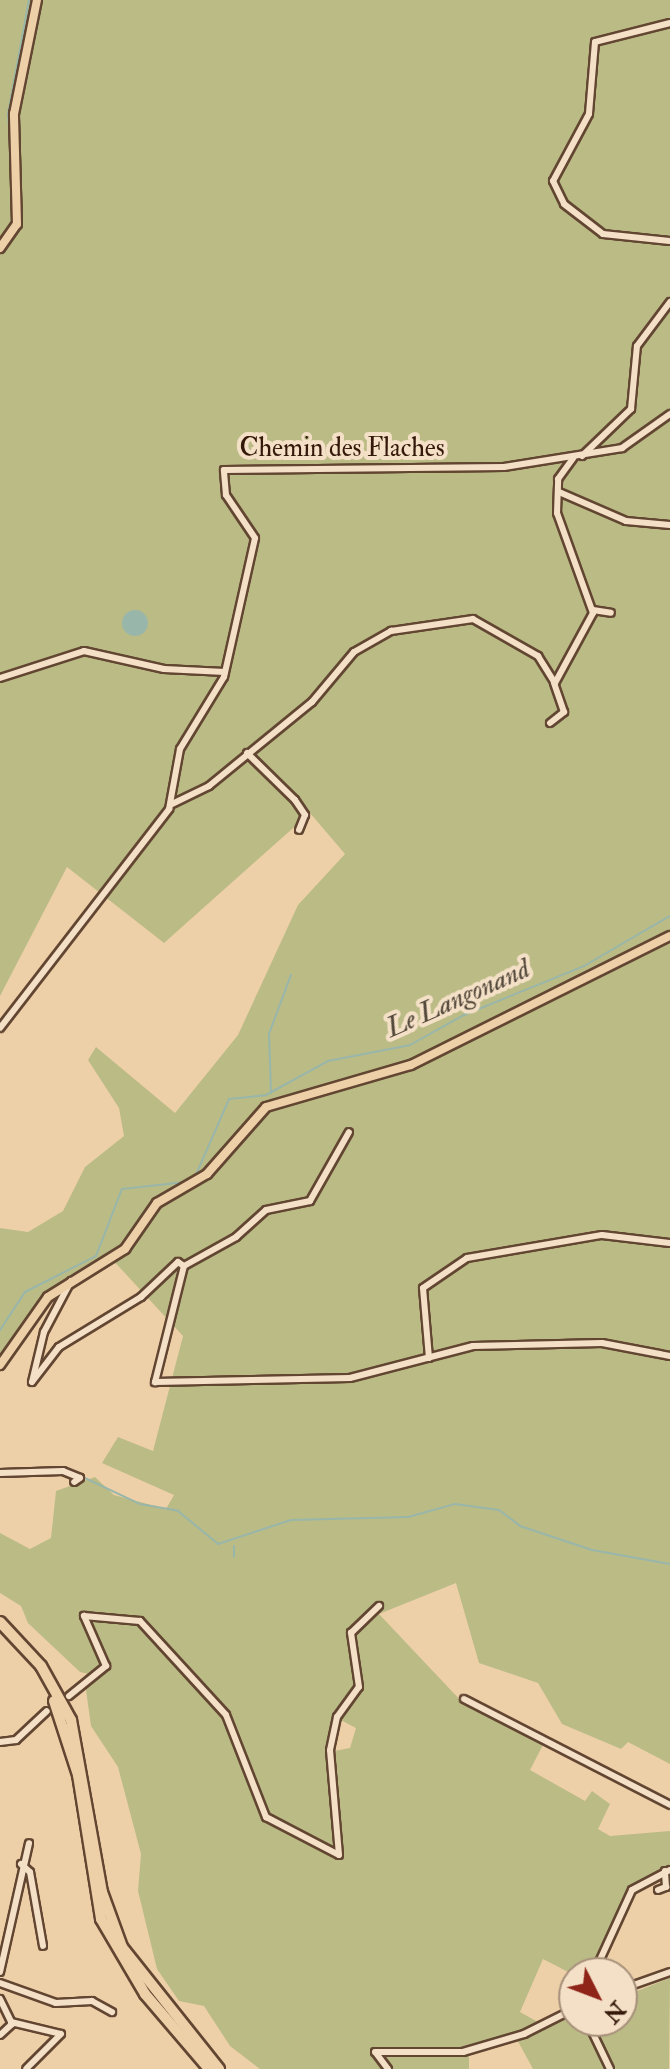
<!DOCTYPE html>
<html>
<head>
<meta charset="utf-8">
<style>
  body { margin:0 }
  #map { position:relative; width:670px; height:2069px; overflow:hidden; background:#eed0a8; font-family:"IM FELL Double Pica",serif }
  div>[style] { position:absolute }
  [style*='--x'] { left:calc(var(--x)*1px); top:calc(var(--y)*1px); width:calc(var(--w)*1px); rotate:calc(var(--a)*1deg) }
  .green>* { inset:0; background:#bbbb86 }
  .water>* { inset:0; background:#99b6aa }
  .round { border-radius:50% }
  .stream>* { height:2px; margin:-1px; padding:0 1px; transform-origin:1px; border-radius:1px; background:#99b6aa }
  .roads { filter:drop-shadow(2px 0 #624632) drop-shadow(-2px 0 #624632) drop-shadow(0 2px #624632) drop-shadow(0 -2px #624632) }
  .minor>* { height:6px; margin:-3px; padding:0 3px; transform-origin:3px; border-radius:3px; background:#f4e0c6 }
  .major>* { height:8px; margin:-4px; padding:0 4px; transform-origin:4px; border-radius:4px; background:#eed0a8 }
  .highway>* { height:10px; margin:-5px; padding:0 5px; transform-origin:5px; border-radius:5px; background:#eed0a8 }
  span { translate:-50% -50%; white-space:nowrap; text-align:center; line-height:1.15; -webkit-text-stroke:8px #f4e0c6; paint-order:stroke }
  .street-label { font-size:26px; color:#34180a }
  .water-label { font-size:28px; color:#52473a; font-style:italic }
  .north { position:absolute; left:558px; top:1957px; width:80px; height:80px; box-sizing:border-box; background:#f4e0c6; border:2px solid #a7907b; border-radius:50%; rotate:132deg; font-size:22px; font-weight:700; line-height:32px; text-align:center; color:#34180a }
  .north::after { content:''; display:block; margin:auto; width:28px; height:36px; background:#8f2418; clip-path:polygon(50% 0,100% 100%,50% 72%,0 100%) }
</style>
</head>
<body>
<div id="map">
  <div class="green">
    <i style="clip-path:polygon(evenodd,0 0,670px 0,670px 1764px,628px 1742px,621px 1749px,562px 1724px,538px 1683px,479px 1663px,456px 1583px,379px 1614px,463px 1703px,543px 1745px,530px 1770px,585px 1801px,592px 1791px,610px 1804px,598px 1829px,610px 1836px,670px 1831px,670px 1868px,631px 1888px,591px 1973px,574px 1975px,543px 1959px,520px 2012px,545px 2026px,574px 2015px,574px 2021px,622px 2021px,622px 1997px,670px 1978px,669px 2069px,533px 2069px,514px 2034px,469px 2048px,469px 2069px,260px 2069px,230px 2046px,204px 2006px,179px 2001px,157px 1969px,138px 1891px,141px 1854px,118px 1767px,91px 1726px,86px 1690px,93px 1675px,80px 1672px,28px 1623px,21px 1606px,0 1593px,0 1533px,30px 1549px,51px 1538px,56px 1491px,95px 1477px,114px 1495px,166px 1509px,174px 1495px,102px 1463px,118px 1437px,153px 1451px,183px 1336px,110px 1257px,56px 1290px,0 1372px,0 1228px,28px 1232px,63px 1211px,85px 1167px,124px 1136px,119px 1108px,88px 1060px,96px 1047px,175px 1113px,238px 1035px,298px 905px,345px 854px,310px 813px,164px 943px,67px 867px,0 996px,0 0,335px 1717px,356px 1728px,350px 1748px,329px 1752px,335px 1717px)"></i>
  </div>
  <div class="water">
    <i class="round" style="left:122px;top:610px;width:26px;height:26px"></i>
  </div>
  <div class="stream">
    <i style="--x:12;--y:172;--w:58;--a:-93.9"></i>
    <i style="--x:8;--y:114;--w:116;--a:-79.6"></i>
    <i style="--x:271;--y:1093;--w:59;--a:-91.9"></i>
    <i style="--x:269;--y:1034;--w:63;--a:-69.6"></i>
    <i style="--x:195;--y:1177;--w:85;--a:-66.4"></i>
    <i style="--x:229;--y:1099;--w:37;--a:-6"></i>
    <i style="--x:266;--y:1095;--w:71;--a:-28.7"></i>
    <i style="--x:328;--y:1061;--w:84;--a:-11"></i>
    <i style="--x:410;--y:1045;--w:62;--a:-29.1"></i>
    <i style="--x:464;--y:1015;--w:130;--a:-22.2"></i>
    <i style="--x:584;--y:966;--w:99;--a:-30.2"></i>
    <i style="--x:0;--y:1330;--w:45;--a:-56.7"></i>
    <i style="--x:25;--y:1292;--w:80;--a:-26.9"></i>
    <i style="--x:96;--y:1256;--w:72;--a:-68.8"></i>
    <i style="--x:122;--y:1189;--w:64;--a:-6.2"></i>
    <i style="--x:70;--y:1471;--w:77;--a:25.2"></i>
    <i style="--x:140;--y:1504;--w:39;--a:10"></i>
    <i style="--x:178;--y:1511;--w:52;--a:39.5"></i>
    <i style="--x:218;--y:1544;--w:77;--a:-18.2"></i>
    <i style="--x:291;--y:1520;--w:117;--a:-1.5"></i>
    <i style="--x:408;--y:1517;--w:49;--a:-15.5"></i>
    <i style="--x:455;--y:1504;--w:44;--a:7.8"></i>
    <i style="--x:499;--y:1510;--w:26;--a:37"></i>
    <i style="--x:520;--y:1526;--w:76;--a:18.4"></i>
    <i style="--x:592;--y:1550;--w:79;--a:10.2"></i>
    <i style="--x:234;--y:1557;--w:11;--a:-90"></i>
  </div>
  <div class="roads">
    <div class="minor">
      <i style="--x:670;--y:23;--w:77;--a:165.8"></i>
      <i style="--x:595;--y:42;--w:72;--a:94.8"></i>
      <i style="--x:589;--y:114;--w:76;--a:118.2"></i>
      <i style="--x:553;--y:181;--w:25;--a:64"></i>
      <i style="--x:564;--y:204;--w:49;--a:37.6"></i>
      <i style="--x:603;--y:234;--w:67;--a:6"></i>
      <i style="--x:582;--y:456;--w:68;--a:-43.8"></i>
      <i style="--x:631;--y:409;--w:63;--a:-84.6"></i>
      <i style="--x:637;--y:346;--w:55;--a:-53.1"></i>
      <i style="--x:559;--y:492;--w:73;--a:23.4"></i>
      <i style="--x:626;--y:521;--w:44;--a:5.2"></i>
      <i style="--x:593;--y:610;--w:18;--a:9"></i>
      <i style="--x:0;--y:678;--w:88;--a:-17.8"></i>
      <i style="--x:84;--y:651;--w:82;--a:12.7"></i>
      <i style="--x:164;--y:669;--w:61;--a:2.8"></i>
      <i style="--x:550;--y:723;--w:18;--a:-38"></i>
      <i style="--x:564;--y:712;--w:31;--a:-109"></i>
      <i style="--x:247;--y:753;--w:67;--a:44.4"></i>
      <i style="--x:295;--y:800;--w:18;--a:56"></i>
      <i style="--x:305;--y:815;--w:16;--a:112"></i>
      <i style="--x:172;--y:804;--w:41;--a:-25.9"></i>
      <i style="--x:209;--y:786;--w:133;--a:-39.2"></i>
      <i style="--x:312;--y:702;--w:65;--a:-50"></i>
      <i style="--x:354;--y:652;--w:43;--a:-29.6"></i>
      <i style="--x:391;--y:631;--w:83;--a:-8.3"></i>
      <i style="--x:473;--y:619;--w:75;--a:29.6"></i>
      <i style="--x:538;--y:656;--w:32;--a:58"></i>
      <i style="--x:555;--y:683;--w:80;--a:-61.5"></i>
      <i style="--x:593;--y:613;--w:106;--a:-109.8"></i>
      <i style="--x:557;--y:513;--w:34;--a:-88"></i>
      <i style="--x:558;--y:479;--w:26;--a:-54"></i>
      <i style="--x:0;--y:1028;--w:277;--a:-52.3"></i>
      <i style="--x:169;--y:809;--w:61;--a:-79.6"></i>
      <i style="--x:180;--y:749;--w:84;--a:-58.6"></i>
      <i style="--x:224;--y:677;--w:142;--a:-77.4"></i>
      <i style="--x:255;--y:538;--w:52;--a:-124"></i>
      <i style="--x:226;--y:495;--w:25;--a:-95"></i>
      <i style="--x:224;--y:470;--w:280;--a:-0.6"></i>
      <i style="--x:504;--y:467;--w:120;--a:-9.1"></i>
      <i style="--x:622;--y:448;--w:59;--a:-35.3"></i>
      <i style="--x:184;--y:1266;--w:120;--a:104"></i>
      <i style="--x:155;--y:1382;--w:195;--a:-1.2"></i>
      <i style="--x:350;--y:1378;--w:127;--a:-14.6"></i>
      <i style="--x:473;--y:1346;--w:129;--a:-1.3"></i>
      <i style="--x:602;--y:1343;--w:69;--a:10.8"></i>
      <i style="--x:71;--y:1281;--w:58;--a:117.9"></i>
      <i style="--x:44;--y:1332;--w:51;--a:103.5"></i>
      <i style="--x:32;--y:1382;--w:44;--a:-52.4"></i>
      <i style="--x:59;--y:1347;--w:96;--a:-31.4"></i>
      <i style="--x:141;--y:1297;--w:51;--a:-43.4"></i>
      <i style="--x:178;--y:1262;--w:7;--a:34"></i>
      <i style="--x:184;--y:1266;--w:60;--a:-29.1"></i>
      <i style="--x:236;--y:1237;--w:40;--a:-42"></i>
      <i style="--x:266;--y:1210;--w:45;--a:-11.6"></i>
      <i style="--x:310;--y:1201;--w:79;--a:-60.5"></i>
      <i style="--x:429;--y:1358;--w:70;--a:-94.9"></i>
      <i style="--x:423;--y:1288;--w:53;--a:-34.3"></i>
      <i style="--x:467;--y:1258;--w:137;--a:-9.7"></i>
      <i style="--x:602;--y:1235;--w:68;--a:6.7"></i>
      <i style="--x:0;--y:1473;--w:63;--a:-1.8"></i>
      <i style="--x:63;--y:1471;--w:18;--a:22"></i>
      <i style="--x:80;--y:1478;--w:7;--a:146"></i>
      <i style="--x:69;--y:1696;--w:48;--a:-39"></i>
      <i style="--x:106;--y:1666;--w:55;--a:-113.7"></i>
      <i style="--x:84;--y:1616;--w:56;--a:5.1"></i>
      <i style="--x:140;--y:1621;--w:127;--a:47.5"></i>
      <i style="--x:226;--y:1715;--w:110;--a:68.6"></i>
      <i style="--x:266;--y:1817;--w:82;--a:27.5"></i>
      <i style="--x:339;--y:1855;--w:105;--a:-94.9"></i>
      <i style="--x:330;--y:1750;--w:34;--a:-78"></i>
      <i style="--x:337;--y:1717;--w:37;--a:-54"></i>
      <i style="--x:359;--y:1687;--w:55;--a:-98.4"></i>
      <i style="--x:351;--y:1633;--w:39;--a:-44"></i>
      <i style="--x:464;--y:1699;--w:232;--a:27.2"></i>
      <i style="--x:0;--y:1742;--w:16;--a:-7"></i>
      <i style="--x:16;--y:1740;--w:42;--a:-43.1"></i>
      <i style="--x:21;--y:1864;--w:12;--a:42"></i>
      <i style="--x:30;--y:1872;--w:75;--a:80"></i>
      <i style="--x:658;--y:1890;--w:9;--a:-21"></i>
      <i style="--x:666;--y:1887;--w:16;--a:-94"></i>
      <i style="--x:0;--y:1972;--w:132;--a:-77.3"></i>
      <i style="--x:594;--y:1973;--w:91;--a:-65.4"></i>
      <i style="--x:632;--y:1890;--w:43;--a:-27.8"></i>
      <i style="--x:0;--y:1983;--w:59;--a:19.7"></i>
      <i style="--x:56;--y:2003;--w:36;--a:-3"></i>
      <i style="--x:92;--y:2001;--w:23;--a:29"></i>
      <i style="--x:622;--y:1989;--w:51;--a:-19.5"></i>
      <i style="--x:0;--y:1999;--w:28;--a:64"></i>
      <i style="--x:12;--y:2024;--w:16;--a:137"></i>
      <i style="--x:587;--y:2021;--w:53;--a:64.4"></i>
      <i style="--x:11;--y:2022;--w:51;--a:13.5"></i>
      <i style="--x:61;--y:2034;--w:49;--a:135"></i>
      <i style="--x:388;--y:2069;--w:21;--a:-127"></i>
      <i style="--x:375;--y:2052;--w:88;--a:0"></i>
      <i style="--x:463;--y:2052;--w:64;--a:-16.4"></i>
      <i style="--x:524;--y:2034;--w:56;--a:-26.6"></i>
    </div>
    <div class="major">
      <i style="--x:0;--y:248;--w:29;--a:-55"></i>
      <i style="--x:17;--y:224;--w:110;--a:-91.6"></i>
      <i style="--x:14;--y:114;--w:116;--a:-78.6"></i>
      <i style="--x:0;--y:1365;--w:83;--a:-54.8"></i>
      <i style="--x:48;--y:1297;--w:91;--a:-31.9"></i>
      <i style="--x:125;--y:1249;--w:56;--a:-55.2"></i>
      <i style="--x:157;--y:1203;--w:58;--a:-30.1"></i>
      <i style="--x:207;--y:1174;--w:89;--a:-48.6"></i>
      <i style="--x:266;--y:1107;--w:151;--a:-16.2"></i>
      <i style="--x:411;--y:1065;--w:289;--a:-26.5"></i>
    </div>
    <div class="highway">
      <i style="--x:0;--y:1622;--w:60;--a:47"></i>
      <i style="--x:41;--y:1666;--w:62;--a:60.9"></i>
      <i style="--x:71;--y:1720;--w:175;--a:79.8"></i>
      <i style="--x:102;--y:1892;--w:59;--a:70"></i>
      <i style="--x:122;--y:1947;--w:156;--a:51.5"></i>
      <i style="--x:54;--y:1701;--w:78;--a:72"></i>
      <i style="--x:78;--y:1775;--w:146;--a:80.9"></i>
      <i style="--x:101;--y:1919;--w:87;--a:59.6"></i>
      <i style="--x:145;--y:1994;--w:99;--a:49.5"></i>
    </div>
  </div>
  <div class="street-label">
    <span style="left:342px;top:449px">Chemin des Flaches</span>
  </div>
  <div class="water-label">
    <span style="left:458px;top:999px;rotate:-24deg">Le Langonand</span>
  </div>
  <div class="north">N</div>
</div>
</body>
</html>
